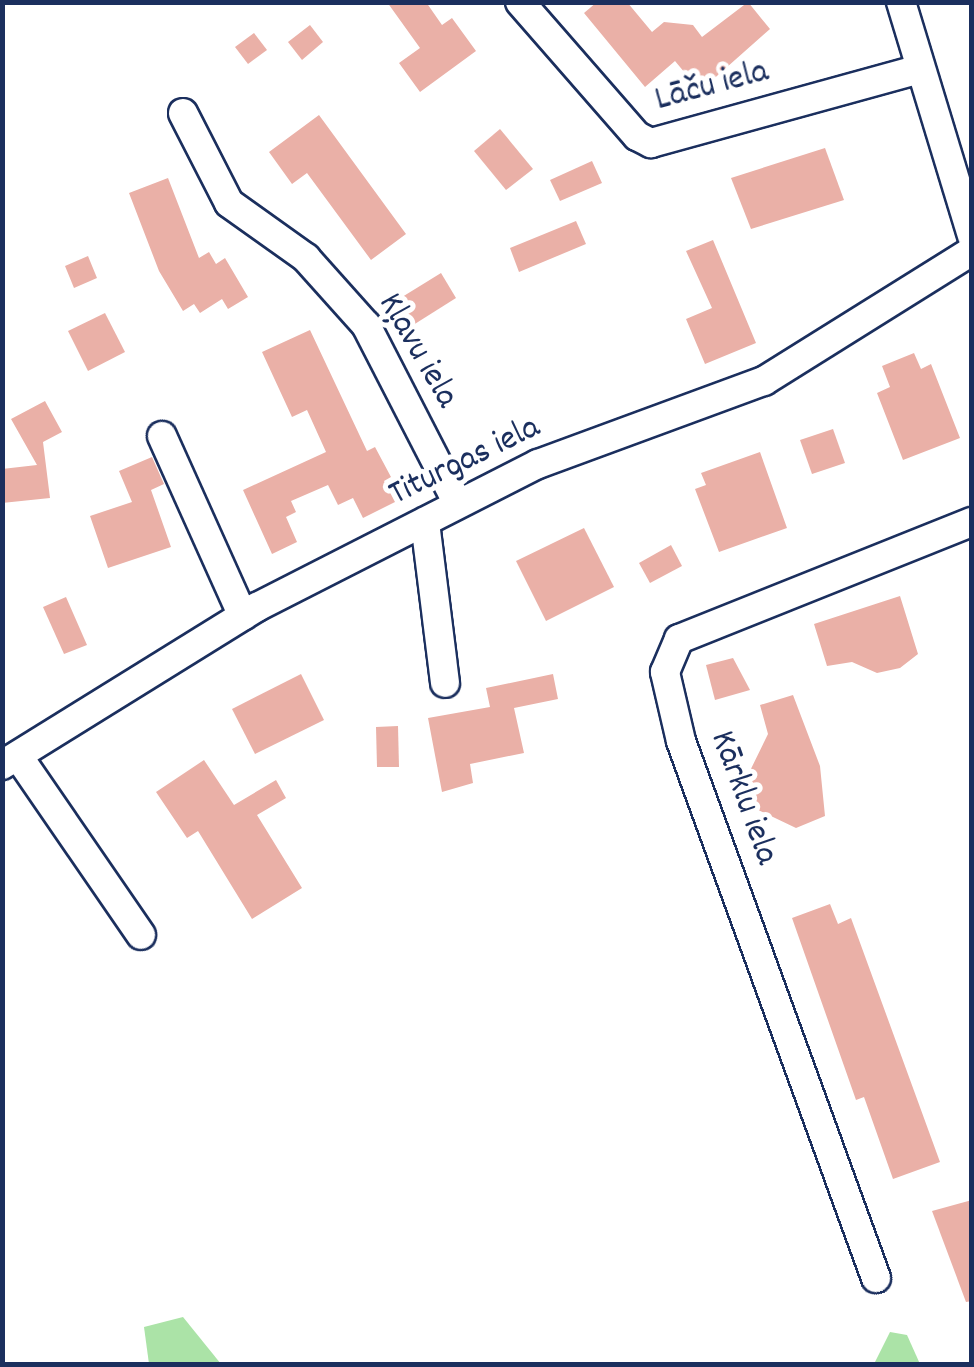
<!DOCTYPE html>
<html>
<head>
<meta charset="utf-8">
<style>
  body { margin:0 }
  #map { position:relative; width:974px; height:1367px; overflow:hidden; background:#fff; font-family:Dekko,sans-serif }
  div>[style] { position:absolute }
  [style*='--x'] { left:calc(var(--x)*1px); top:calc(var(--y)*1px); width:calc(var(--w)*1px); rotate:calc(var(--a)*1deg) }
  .green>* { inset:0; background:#abe3a7 }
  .building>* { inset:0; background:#eab0a7 }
  .roads { filter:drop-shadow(2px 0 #1b2f5e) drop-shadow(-2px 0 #1b2f5e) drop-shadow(0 2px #1b2f5e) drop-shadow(0 -2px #1b2f5e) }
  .minor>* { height:28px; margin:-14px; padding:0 14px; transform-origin:14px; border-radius:14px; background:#fff }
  span { translate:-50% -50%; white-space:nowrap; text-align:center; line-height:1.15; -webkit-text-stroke:10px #fff; paint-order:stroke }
  .street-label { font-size:35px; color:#1b2f5e }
  .frame { position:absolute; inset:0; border:5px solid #1b2f5e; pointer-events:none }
</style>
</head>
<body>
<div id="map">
  <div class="green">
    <i style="clip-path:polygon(183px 1317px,221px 1364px,149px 1364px,144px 1327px)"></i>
    <i style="clip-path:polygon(890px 1332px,907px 1335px,920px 1364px,874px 1364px)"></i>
  </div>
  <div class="building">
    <i style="clip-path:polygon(387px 2px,426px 2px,442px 25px,452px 18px,476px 51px,420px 92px,399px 63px,420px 48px)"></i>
    <i style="clip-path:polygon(597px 2px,627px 2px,652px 32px,664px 22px,693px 25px,702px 37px,748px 2px,770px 29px,700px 91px,675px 61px,645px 87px,584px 13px)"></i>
    <i style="clip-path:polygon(310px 25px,323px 42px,302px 60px,288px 42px)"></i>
    <i style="clip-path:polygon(254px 33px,267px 50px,248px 64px,235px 47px)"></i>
    <i style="clip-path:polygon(319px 115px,406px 234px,371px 260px,307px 173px,292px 184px,269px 152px)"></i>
    <i style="clip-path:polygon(500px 129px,533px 169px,506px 190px,474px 151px)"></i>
    <i style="clip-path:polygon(825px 148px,844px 200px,751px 229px,731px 178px)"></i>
    <i style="clip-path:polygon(592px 161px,602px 183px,560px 201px,550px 180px)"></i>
    <i style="clip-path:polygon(168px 178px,199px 258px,209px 252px,216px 264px,225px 258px,248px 297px,228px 309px,222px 299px,200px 313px,194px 304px,183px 311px,159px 271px,129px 193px)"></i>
    <i style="clip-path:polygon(576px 221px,586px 244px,519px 272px,510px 248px)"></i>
    <i style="clip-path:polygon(713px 240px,756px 343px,705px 364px,686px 319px,712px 308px,686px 251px)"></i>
    <i style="clip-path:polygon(88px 256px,97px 278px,74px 288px,65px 266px)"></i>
    <i style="clip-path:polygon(441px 273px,456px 298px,410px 327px,394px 302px)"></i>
    <i style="clip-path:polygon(105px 313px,125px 352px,88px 371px,68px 331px)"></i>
    <i style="clip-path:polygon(310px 330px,367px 451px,375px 447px,391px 477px,384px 481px,395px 502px,363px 518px,353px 498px,338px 505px,328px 485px,291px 501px,296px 512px,286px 517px,297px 542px,272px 554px,243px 490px,326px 452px,307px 410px,292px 417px,262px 352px)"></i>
    <i style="clip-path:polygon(914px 353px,921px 369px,931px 364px,960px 438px,903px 460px,877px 393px,890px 387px,882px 366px)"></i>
    <i style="clip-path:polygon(45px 401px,62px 432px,43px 442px,50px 498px,2px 503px,2px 469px,37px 465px,11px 419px)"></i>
    <i style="clip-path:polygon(833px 429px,845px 463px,812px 474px,800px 440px)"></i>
    <i style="clip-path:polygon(760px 452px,787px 528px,719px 552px,695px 489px,706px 485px,701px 473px)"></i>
    <i style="clip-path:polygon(152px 457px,164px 484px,151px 490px,171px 547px,108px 568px,90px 516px,132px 502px,119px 471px)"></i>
    <i style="clip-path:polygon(584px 528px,614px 587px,546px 621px,516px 561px)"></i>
    <i style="clip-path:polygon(671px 545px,682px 566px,650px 583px,639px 563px)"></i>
    <i style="clip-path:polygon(900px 596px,918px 654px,900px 668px,877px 673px,852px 662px,827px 666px,814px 624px)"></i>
    <i style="clip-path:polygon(66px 597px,87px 645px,64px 654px,43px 607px)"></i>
    <i style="clip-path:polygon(733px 658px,750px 690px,715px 700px,706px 665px)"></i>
    <i style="clip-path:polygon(301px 674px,324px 720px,255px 754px,232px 709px)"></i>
    <i style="clip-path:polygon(553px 674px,558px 699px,514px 708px,524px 753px,470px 764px,473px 783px,442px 792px,428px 718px,490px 707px,486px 688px)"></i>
    <i style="clip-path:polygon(793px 695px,820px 766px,825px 816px,796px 828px,754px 808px,746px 779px,768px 734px,760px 705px)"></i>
    <i style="clip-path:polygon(398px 726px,399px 767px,377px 767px,376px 727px)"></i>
    <i style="clip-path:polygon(204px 760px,234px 805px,276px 780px,286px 798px,257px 815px,302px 888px,252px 919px,198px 831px,187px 838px,156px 792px)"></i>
    <i style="clip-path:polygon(830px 904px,838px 924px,851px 918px,940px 1162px,893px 1179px,864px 1097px,856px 1100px,792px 918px)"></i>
    <i style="clip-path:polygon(972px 1200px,972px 1301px,966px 1302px,932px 1211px)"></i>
  </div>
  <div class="roads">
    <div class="minor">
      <i style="--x:520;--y:2;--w:178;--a:48.9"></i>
      <i style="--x:637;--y:136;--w:16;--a:27"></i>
      <i style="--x:651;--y:143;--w:279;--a:-15.4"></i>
      <i style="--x:901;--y:2;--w:244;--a:73.1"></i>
      <i style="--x:183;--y:113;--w:101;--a:62.9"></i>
      <i style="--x:229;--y:203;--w:95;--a:35.5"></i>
      <i style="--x:306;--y:258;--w:90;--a:48.2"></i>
      <i style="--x:366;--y:325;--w:201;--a:62.8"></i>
      <i style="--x:162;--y:436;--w:197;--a:65.8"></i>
      <i style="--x:425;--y:522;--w:162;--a:82.9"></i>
      <i style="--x:18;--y:756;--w:217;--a:55.5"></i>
      <i style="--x:2;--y:765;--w:300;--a:-31.8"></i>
      <i style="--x:257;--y:607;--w:315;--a:-27"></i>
      <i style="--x:538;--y:464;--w:241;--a:-20.2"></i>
      <i style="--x:764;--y:381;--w:245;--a:-32"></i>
      <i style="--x:876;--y:1278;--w:571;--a:-109.96"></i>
      <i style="--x:681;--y:741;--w:71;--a:-103.1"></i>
      <i style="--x:665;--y:672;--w:36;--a:-67"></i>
      <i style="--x:679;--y:639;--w:315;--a:-21.8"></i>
    </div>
  </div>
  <div class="street-label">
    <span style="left:712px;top:87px;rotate:-15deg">Lāču iela</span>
    <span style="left:417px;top:351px;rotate:60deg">Kļavu iela</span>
    <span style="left:465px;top:462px;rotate:-26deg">Titurgas iela</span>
    <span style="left:743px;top:798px;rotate:70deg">Kārklu iela</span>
  </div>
  <div class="frame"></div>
</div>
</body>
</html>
